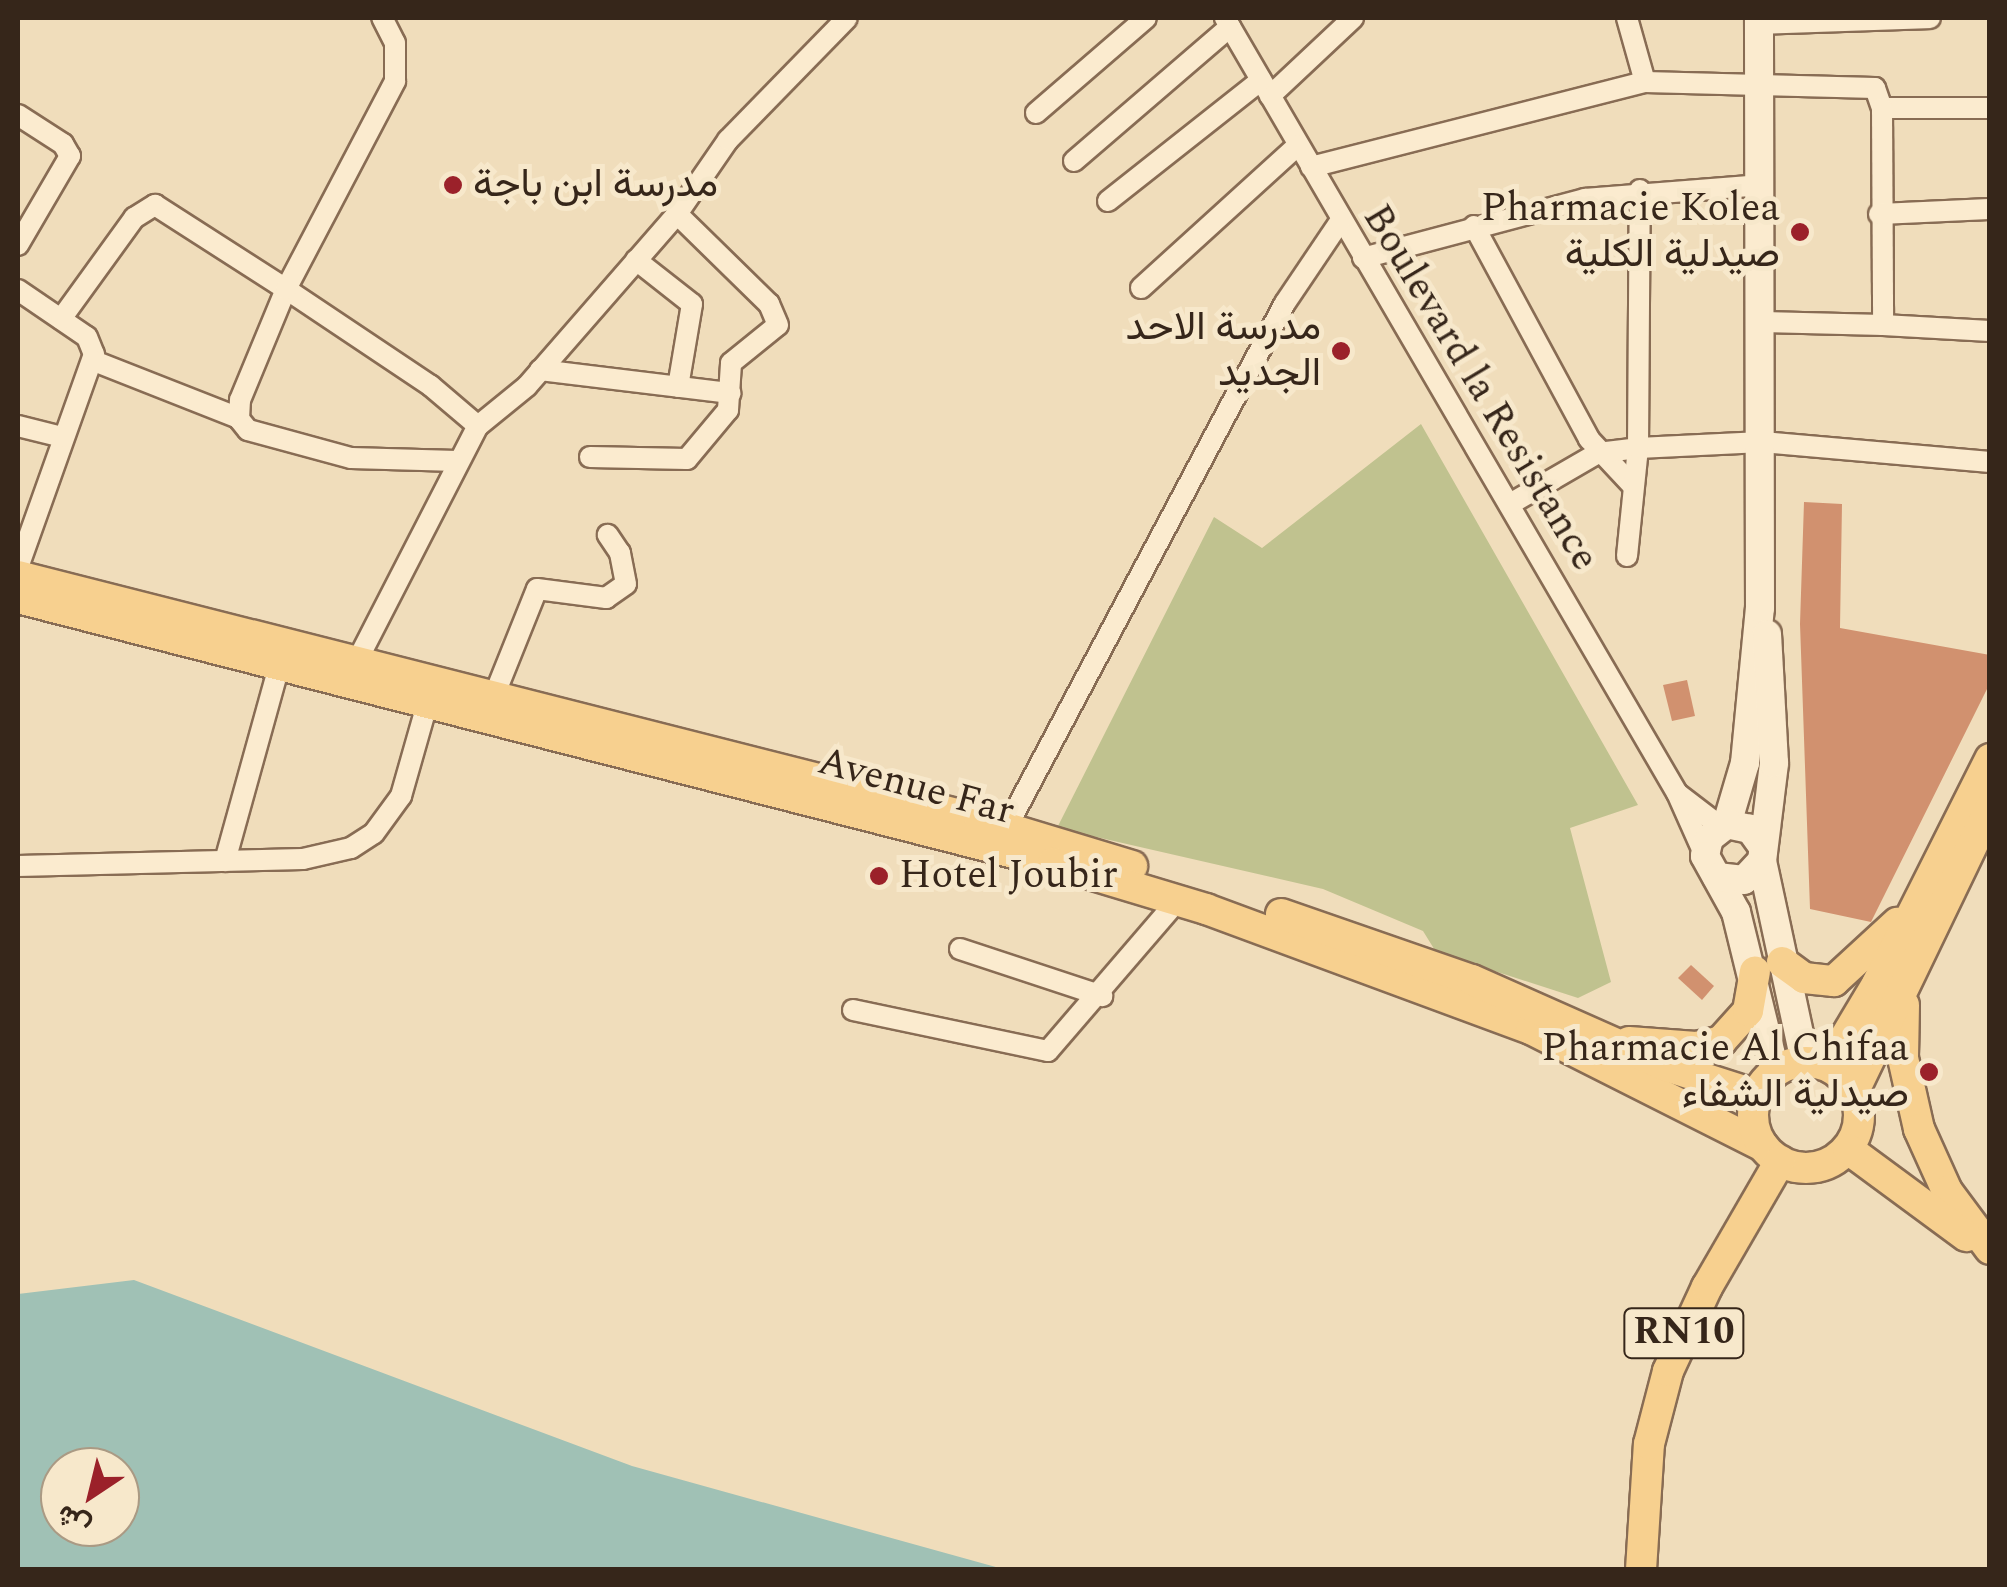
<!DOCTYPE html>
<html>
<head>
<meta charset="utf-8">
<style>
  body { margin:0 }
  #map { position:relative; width:2007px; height:1587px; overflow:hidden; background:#f0ddbb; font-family:Spectral,Vazirmatn,serif }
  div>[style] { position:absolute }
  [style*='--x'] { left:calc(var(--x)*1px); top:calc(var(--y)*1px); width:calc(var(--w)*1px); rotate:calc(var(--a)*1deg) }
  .cemetery>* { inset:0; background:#c0c28f }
  .water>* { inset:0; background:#a0c1b5 }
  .building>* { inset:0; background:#d1916f }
  .roads { filter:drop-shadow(2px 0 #886c54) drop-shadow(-2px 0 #886c54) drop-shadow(0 2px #886c54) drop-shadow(0 -2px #886c54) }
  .minor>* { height:20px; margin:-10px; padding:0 10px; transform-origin:10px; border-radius:10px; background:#fbebcf }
  .secondary>* { height:28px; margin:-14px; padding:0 14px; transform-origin:14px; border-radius:14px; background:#fbebcf }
  .primary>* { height:30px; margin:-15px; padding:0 15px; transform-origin:15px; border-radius:15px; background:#f7d08f }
  .primary>.ring { margin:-15px; padding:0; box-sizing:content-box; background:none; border:30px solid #f7d08f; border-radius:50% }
  .dots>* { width:28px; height:28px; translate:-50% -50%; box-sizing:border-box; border:5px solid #f7e8cb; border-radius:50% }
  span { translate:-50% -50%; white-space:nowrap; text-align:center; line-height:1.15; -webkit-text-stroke:10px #f7e8cb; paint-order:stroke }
  .shield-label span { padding:2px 8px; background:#f7e8cb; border:2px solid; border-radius:8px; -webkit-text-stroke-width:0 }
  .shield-label { font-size:38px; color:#36261a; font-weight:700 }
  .poi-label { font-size:40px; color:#36261a }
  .left { translate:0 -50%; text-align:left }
  .right { translate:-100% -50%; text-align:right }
  .street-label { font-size:40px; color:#36261a }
  .frame { position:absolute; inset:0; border:20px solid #36261a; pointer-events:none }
  .north { position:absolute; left:40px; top:1447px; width:100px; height:100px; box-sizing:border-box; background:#f7e8cb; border:2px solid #aa9a84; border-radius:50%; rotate:215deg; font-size:28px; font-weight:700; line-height:40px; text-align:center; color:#36261a }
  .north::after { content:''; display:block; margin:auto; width:35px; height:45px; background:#9b212a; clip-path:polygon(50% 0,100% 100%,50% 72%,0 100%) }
</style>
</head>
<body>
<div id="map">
  <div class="cemetery">
    <i style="clip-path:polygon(1421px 424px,1638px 805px,1570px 828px,1611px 982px,1578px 998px,1436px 952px,1423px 931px,1323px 889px,1057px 828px,1214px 517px,1262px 548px)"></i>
  </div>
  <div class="water">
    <i style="clip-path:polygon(evenodd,134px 1280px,632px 1466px,1003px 1569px,18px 1569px,18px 1294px,134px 1280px,60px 1467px,120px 1467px,120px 1527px,60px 1527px,60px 1467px)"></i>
  </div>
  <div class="building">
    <i style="clip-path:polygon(1804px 502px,1842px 504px,1840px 628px,1990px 655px,1990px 683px,1871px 922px,1810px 909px,1800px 624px)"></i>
    <i style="clip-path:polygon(1687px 680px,1695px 716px,1672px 721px,1663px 685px)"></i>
    <i style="clip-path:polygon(1691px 965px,1714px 986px,1702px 1000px,1678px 978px)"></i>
  </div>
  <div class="roads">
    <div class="minor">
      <i style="--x:1225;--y:18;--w:897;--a:59.75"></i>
      <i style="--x:1677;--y:793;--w:69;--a:66"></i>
      <i style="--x:1627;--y:18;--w:66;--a:74.3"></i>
      <i style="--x:1759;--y:24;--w:171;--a:-2"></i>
      <i style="--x:1270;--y:96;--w:114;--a:-43.2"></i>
      <i style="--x:1882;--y:108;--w:108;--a:0"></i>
      <i style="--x:1036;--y:113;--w:145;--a:-40.8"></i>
      <i style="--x:18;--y:115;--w:54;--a:32.8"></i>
      <i style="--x:63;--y:144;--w:14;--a:60"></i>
      <i style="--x:70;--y:156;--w:103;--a:120.3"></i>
      <i style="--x:1074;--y:161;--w:206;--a:-40.7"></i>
      <i style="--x:1311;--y:167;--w:345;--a:-14.3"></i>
      <i style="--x:1645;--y:82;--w:230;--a:1.5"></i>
      <i style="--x:1875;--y:88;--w:21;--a:71"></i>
      <i style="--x:1882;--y:108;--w:217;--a:89.7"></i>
      <i style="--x:1883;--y:325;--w:107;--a:3.2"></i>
      <i style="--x:1108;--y:201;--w:195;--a:-38.3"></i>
      <i style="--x:1879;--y:214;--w:111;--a:-2.6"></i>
      <i style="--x:1474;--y:226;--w:242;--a:61.6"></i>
      <i style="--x:1589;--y:439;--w:64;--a:46.9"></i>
      <i style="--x:1363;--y:258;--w:230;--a:-14.9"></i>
      <i style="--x:1585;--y:199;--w:177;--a:-4.5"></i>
      <i style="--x:636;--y:260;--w:71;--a:38.2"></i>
      <i style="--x:692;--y:304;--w:84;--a:99.6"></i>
      <i style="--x:1141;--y:288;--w:212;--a:-42.3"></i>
      <i style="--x:18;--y:290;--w:83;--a:34.3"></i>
      <i style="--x:87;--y:337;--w:18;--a:68"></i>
      <i style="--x:94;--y:354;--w:226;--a:109.6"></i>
      <i style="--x:61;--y:319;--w:125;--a:-54.1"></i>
      <i style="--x:134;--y:218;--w:25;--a:-32"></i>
      <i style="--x:155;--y:205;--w:156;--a:32.7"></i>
      <i style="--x:286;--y:289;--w:120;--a:112.5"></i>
      <i style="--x:240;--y:400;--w:19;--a:93"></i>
      <i style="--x:239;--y:419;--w:14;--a:51"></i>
      <i style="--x:248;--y:430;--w:107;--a:15.2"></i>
      <i style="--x:351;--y:458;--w:106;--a:1.6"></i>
      <i style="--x:1763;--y:322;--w:120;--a:1.4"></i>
      <i style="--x:94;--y:361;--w:156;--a:21.5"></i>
      <i style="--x:540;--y:370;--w:192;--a:6.9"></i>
      <i style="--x:18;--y:426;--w:45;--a:14"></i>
      <i style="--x:478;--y:426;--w:63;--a:-39.2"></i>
      <i style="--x:527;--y:386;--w:228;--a:-48.9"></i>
      <i style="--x:677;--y:214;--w:90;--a:-55.4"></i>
      <i style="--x:728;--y:140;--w:170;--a:-45.7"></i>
      <i style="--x:590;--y:457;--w:97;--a:1.2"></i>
      <i style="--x:687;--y:459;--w:64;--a:-50.1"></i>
      <i style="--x:728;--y:410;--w:47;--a:-86.3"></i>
      <i style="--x:731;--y:363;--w:60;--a:-39"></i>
      <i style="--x:778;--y:325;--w:23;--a:-113"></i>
      <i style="--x:769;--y:304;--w:129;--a:-135.6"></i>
      <i style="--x:1510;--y:504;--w:102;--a:-30.1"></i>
      <i style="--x:1598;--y:453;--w:40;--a:-7.1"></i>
      <i style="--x:1638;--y:448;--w:124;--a:-2.8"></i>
      <i style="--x:1762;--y:442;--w:229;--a:5"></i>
      <i style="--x:1627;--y:556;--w:109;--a:-84.2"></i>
      <i style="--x:1638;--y:448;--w:258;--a:-89.6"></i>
      <i style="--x:357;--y:661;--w:264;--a:-62.8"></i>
      <i style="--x:478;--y:426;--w:62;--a:-139.6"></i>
      <i style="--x:431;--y:386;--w:174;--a:-146.2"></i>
      <i style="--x:286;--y:289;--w:235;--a:-62.3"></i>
      <i style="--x:395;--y:81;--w:38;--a:-90"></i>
      <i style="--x:395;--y:43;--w:28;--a:-117"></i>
      <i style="--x:494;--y:696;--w:115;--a:-68.1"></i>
      <i style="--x:537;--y:589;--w:70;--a:7.4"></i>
      <i style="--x:606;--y:598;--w:24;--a:-35"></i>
      <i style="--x:626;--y:584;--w:32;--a:-101"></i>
      <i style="--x:620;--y:553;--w:22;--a:-124"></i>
      <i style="--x:1678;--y:794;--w:53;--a:37.3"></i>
      <i style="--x:1002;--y:836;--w:603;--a:-62.03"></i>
      <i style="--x:1285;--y:303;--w:100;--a:-56"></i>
      <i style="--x:225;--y:861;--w:213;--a:-74.5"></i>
      <i style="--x:18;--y:866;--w:285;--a:-1.4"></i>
      <i style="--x:303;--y:859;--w:49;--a:-12.9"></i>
      <i style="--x:351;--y:848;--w:27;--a:-33"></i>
      <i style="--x:374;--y:833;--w:46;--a:-53.9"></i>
      <i style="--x:401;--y:796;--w:106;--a:-74.1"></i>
      <i style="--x:960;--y:949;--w:150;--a:18.3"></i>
      <i style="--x:853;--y:1010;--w:199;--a:11.9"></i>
      <i style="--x:1048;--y:1051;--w:199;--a:-49.3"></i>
    </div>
    <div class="secondary">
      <i style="--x:1727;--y:824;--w:64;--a:-73.6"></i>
      <i style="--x:1745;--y:763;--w:156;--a:-84.5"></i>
      <i style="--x:1760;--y:608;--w:590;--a:-90.1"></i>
      <i style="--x:1761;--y:844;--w:19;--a:-126"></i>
      <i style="--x:1750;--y:829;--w:24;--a:-168"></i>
      <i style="--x:1727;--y:824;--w:23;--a:142"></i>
      <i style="--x:1709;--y:838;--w:18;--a:103"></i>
      <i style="--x:1705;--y:856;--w:64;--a:61"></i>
      <i style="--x:1736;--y:912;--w:164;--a:76.2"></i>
      <i style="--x:1762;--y:861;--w:206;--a:77.9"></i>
      <i style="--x:1717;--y:877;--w:27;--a:6"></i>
      <i style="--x:1744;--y:880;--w:26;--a:-47"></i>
      <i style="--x:1762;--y:861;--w:99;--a:-83"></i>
      <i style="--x:1774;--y:763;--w:129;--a:-93.1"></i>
    </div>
    <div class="primary">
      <i style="--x:18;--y:576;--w:992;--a:14.23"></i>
      <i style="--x:980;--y:820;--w:159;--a:16.8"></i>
      <i style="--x:18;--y:598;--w:1068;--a:14.36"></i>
      <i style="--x:1053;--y:863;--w:160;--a:16.7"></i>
      <i style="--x:1206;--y:909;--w:346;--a:20.3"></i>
      <i style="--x:1531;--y:1029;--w:260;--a:26.8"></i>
      <i style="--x:1281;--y:914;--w:202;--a:19.1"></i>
      <i style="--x:1472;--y:980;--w:212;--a:23.9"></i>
      <i style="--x:1666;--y:1066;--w:96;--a:17.7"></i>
      <i style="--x:1782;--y:962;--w:27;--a:36"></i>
      <i style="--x:1804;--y:978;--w:30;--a:6"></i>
      <i style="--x:1834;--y:981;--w:86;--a:-42.6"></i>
      <i style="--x:1904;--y:1005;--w:53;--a:91.1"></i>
      <i style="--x:1903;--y:1058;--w:73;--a:77.3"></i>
      <i style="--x:1919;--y:1129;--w:68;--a:65.7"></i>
      <i style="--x:1947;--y:1191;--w:72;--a:53.4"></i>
      <i style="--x:1629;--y:1042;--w:67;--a:4.3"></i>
      <i style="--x:1696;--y:1047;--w:26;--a:-13"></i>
      <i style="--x:1721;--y:1041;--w:40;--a:-48"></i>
      <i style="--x:1748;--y:1011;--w:40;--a:-80"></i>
      <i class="ring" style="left:1753px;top:1062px;width:76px;height:76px"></i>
      <i style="--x:1828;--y:1066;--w:96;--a:-59.1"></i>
      <i style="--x:1877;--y:984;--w:252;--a:-63.3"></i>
      <i style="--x:1854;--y:1091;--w:313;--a:-64.3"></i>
      <i style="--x:1848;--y:1149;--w:147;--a:36.4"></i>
      <i style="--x:1641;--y:1570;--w:126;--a:-86.4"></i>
      <i style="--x:1649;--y:1444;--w:75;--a:-75.4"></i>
      <i style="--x:1668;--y:1371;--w:93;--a:-65.1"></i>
      <i style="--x:1707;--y:1287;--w:146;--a:-59.9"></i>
    </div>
  </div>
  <div class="dots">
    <i style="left:453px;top:185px;background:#9b212a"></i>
    <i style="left:1800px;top:232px;background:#9b212a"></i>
    <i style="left:1341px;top:351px;background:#9b212a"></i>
    <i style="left:879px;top:876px;background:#9b212a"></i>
    <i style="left:1929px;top:1072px;background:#9b212a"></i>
  </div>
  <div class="shield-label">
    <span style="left:1684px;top:1333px">RN10</span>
  </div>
  <div class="poi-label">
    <span class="left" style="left:473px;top:185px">مدرسة ابن باجة</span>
    <span class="right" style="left:1780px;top:232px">Pharmacie Kolea<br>صيدلية الكلية</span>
    <span class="right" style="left:1321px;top:351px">مدرسة الاحد<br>الجديد</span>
    <span class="left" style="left:899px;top:876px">Hotel Joubir</span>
    <span class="right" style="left:1909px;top:1072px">Pharmacie Al Chifaa<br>صيدلية الشفاء</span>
  </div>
  <div class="street-label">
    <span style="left:1480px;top:388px;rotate:59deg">Boulevard la Resistance</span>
    <span style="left:916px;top:787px;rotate:15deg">Avenue Far</span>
  </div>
  <div class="frame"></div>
  <div class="north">ش</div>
</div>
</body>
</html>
